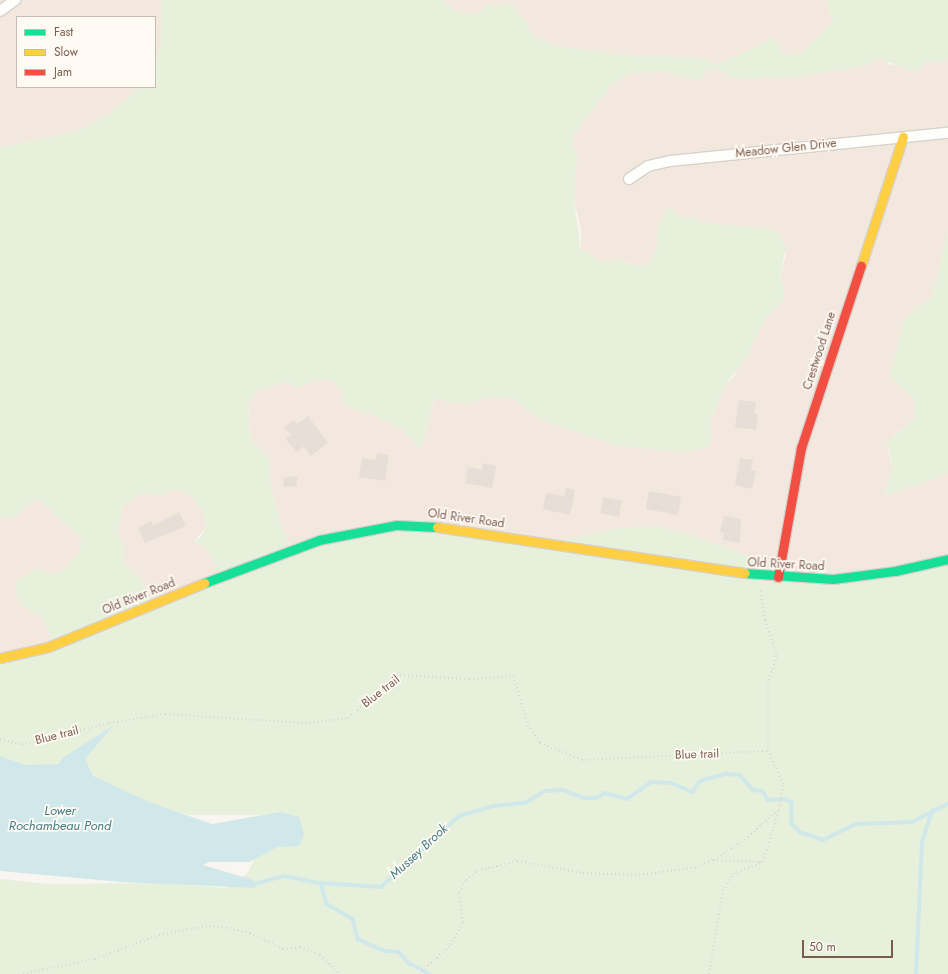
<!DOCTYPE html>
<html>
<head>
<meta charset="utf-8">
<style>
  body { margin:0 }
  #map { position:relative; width:948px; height:974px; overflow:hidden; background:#f9f5f0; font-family:Jost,sans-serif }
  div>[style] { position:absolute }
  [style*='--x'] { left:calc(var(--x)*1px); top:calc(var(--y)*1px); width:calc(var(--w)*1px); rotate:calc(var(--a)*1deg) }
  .residential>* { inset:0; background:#f2e8de }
  .green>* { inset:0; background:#e7f0db }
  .water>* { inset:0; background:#d0e8ea }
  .stream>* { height:3.5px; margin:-1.75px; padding:0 1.75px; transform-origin:1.75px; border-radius:1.75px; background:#d0e8ea }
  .building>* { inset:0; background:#e6ded7 }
  .path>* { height:2px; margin-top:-1px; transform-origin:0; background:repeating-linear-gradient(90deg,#dcd5d0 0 1px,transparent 0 4px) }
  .roads { filter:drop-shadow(1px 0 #d7d1cb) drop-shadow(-1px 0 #d7d1cb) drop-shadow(0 1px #d7d1cb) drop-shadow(0 -1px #d7d1cb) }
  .street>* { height:10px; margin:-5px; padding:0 5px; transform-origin:5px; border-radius:5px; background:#fefefd }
  .fast>* { height:9px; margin:-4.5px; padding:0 4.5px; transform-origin:4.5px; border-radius:4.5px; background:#16e098 }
  .slow>* { height:9px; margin:-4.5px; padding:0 4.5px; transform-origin:4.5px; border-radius:4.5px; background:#ffcf43 }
  .jam>* { height:9px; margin:-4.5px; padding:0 4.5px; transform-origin:4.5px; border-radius:4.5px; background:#f24e42 }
  span { translate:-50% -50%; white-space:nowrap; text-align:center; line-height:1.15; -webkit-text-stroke:3.5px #fffaf3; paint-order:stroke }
  .street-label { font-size:12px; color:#7a5c4d }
  .water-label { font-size:13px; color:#437c86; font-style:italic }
  .legend { position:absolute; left:16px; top:16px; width:140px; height:72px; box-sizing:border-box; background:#fffaf3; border:1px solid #cabbb1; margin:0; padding:5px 7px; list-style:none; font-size:12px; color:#7a5c4d }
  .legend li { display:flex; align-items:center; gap:8px; height:20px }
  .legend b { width:20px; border:1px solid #cabbb1 }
  .scale { position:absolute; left:802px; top:940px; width:91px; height:18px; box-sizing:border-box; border:2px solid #7a5c4d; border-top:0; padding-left:5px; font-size:12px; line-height:14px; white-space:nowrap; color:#7a5c4d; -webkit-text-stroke:3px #fffaf3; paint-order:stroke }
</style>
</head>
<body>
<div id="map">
  <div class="residential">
    <i style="clip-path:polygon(0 0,161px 0,161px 44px,155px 66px,155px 17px,17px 17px,17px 87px,140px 87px,110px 114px,78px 131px,0 148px)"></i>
    <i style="clip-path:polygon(443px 0,827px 0,833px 22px,804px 51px,786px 56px,738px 56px,718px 64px,696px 57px,630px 56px,557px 46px,533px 37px,521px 15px,503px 6px,488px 5px,478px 14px,471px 14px,455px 11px)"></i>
    <i style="clip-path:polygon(879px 58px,884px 58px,889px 64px,911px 68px,926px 62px,948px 60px,948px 233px,933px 296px,905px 319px,903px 333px,916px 409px,913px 421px,895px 434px,887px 447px,893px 468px,885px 495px,948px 473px,948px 563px,894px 576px,291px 548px,279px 520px,269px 478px,269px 458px,250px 440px,248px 404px,256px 391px,281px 384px,288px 382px,297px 387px,315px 380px,333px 380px,342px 392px,345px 406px,381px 418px,399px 428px,421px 449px,435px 399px,443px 398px,466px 404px,494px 397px,513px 398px,539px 419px,679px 452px,711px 439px,711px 419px,725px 385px,733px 378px,764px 319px,782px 302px,785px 287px,780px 278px,786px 254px,729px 225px,704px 223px,693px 218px,679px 216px,658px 230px,657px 250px,649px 264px,641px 266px,617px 260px,605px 263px,581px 250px,581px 229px,574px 200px,577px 153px,573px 142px,574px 134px,611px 86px,627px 73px,667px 72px,698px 81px,706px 72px,718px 69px,734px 79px,861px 67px)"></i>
    <i style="clip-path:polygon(175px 489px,190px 494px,204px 513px,207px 527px,193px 542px,206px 547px,220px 573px,152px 602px,139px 576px,123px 562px,124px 545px,118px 534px,123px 506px,137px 496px,150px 493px,159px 496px)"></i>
    <i style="clip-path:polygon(40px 501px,81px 537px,80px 552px,61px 573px,50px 574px,36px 567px,28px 610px,41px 615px,53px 642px,0 658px,0 518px,17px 516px,27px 504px)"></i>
  </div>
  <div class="green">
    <i style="clip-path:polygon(evenodd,161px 0,443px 0,455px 11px,471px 14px,478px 14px,488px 5px,503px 6px,509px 2px,521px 15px,533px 37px,557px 46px,630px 56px,696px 57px,718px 64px,774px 38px,786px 56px,804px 51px,833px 22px,827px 0,948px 0,948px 60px,926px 62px,916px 73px,879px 58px,861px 67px,794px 77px,733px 79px,718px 69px,706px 72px,698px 81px,667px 72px,628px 73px,611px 86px,574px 134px,573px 142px,577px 153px,574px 200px,581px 250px,605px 263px,617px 260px,640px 266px,649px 264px,657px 250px,658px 230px,665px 210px,671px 208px,679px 216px,693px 218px,704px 223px,762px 228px,777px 232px,786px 246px,780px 278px,785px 287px,782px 302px,764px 319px,748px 356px,725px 385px,711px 419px,711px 439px,707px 448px,679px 452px,619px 446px,539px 419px,513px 398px,494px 397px,466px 404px,435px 399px,421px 449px,399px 428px,381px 418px,345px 406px,342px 392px,333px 380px,315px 380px,297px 387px,288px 382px,281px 384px,256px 391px,248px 404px,250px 440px,269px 458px,269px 478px,279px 520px,291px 548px,388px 528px,564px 540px,621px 528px,660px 527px,688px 534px,754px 558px,763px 564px,763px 576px,789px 582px,948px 563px,948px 974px,0 974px,0 879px,48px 884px,164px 883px,225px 888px,247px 874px,259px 851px,262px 815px,189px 815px,98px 790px,75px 759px,25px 770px,0 757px,0 658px,53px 642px,41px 615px,28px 610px,16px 597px,17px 578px,27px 576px,36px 567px,50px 574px,61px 573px,80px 552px,81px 537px,40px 501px,27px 504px,17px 516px,0 518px,0 148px,78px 131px,110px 114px,140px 87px,155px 87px,155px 66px,161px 44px,161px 0,175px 489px,190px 494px,204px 513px,207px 527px,200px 538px,193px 542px,206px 547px,220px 573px,152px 602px,139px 576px,123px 562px,124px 545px,118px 534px,123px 506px,137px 496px,150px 493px,159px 496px,175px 489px)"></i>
    <i style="clip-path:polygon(948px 233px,948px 473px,885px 496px,893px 468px,887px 441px,913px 421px,916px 409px,913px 398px,890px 376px,905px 319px,933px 296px)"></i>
  </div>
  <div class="water">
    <i style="clip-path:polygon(114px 725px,85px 759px,93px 776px,149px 802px,212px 824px,281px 812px,299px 817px,304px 835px,299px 846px,277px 847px,250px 862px,209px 862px,203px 865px,253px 880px,256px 888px,122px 882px,0 871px,0 756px,25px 765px,58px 764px,64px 757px)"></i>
  </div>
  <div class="stream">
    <i style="--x:321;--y:883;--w:22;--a:74"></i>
    <i style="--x:327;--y:904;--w:30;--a:30"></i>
    <i style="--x:353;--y:919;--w:21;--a:76"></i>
    <i style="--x:358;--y:939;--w:30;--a:24"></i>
    <i style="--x:385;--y:951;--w:14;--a:4"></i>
    <i style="--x:399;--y:952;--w:15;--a:48"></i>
    <i style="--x:409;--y:963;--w:24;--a:28"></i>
    <i style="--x:254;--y:884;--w:31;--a:-15"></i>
    <i style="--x:284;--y:876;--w:38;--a:11"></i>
    <i style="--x:321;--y:883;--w:60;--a:3.8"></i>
    <i style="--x:381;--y:887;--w:105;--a:-42.3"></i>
    <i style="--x:459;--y:816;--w:36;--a:-16"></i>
    <i style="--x:494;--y:806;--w:31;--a:-6"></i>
    <i style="--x:525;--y:803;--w:23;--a:-31"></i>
    <i style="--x:545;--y:791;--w:18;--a:-3"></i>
    <i style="--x:563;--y:790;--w:22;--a:21"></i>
    <i style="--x:584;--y:798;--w:13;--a:0"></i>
    <i style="--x:597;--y:798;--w:9;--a:-32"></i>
    <i style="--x:605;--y:793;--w:23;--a:15"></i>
    <i style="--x:627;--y:799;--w:29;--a:-35"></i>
    <i style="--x:651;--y:782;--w:20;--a:3"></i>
    <i style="--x:671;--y:783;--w:24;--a:22"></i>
    <i style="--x:693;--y:792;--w:12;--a:-59"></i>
    <i style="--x:699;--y:782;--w:8;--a:-23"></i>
    <i style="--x:706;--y:779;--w:21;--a:-14"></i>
    <i style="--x:726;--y:774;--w:14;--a:4"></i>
    <i style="--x:740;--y:775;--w:20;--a:49"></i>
    <i style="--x:753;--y:790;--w:10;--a:6"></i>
    <i style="--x:763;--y:791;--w:10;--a:61"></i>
    <i style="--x:768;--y:800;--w:18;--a:-3"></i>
    <i style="--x:786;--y:799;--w:7;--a:34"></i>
    <i style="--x:792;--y:803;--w:21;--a:90"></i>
    <i style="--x:792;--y:824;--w:11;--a:45"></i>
    <i style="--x:800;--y:832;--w:24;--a:19"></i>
    <i style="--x:823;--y:840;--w:37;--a:-26"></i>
    <i style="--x:856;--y:824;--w:56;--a:-2"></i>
    <i style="--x:912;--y:822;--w:40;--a:-26.6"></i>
    <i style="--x:916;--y:974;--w:132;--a:-87.4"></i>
    <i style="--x:922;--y:842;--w:33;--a:-72"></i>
  </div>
  <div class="building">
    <i style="clip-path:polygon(739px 400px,756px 402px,754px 413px,758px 414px,756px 430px,735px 427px)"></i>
    <i style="clip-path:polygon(308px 416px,328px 443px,311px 456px,304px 446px,296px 452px,286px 439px,291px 435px,284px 427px,294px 420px,297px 424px)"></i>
    <i style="clip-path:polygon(377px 453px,389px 455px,385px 481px,359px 477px,362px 458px,376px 460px)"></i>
    <i style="clip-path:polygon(740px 458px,753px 460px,751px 470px,756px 471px,752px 489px,735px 485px)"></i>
    <i style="clip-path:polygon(483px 463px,496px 466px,492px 488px,465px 483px,468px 467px,482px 470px)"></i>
    <i style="clip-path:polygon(297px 476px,297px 486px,284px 487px,283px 478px)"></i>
    <i style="clip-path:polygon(566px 488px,575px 490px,570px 515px,543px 509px,546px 493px,564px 496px)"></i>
    <i style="clip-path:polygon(649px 491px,681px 497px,678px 515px,646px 509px)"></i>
    <i style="clip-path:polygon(603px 497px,622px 501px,619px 517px,600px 513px)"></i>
    <i style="clip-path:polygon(179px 512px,186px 526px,145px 543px,138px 528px,151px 521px,153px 526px)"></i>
    <i style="clip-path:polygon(724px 516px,741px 519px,740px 543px,723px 540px,724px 533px,720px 532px)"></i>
  </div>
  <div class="path">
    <i style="--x:0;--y:739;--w:23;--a:15"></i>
    <i style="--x:22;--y:745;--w:90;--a:-14.2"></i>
    <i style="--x:109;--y:723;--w:57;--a:-9.1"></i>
    <i style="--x:165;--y:714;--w:140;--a:3.7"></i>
    <i style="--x:305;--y:723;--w:43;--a:-6.6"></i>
    <i style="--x:348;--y:718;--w:67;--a:-39.6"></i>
    <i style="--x:400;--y:675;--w:69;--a:3.3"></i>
    <i style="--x:469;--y:679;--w:44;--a:-3.9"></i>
    <i style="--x:513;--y:676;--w:51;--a:73"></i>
    <i style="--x:528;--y:725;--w:22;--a:56"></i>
    <i style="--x:540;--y:743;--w:45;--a:22"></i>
    <i style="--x:582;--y:760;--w:186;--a:-2.8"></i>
    <i style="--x:714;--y:860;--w:41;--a:-34.1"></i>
    <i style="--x:748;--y:837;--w:39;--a:-42"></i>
    <i style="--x:23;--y:974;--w:74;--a:-11.8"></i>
    <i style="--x:95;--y:959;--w:68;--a:-20.6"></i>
    <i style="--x:159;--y:935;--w:48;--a:-10.8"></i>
    <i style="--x:206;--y:926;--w:20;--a:3"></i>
    <i style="--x:226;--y:927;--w:25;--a:14"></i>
    <i style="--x:250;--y:933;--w:37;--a:26"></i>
    <i style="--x:283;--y:949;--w:17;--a:-7"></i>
    <i style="--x:300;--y:947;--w:22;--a:22"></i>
    <i style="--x:320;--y:955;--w:28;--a:44"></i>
    <i style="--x:419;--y:974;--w:43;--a:-42.2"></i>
    <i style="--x:451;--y:945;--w:26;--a:-62"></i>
    <i style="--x:463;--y:922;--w:30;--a:-98"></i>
    <i style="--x:459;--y:892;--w:14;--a:-60"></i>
    <i style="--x:466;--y:880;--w:14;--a:-39"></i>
    <i style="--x:477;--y:871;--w:41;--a:-14"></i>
    <i style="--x:517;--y:861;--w:67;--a:10.3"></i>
    <i style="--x:583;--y:873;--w:56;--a:2"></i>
    <i style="--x:639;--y:875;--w:59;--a:-7.9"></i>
    <i style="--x:697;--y:867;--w:17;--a:-24"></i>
    <i style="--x:713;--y:860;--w:49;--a:2.3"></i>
    <i style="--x:709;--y:974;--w:84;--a:-80.4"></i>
    <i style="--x:723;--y:891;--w:20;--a:-60"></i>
    <i style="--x:733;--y:874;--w:32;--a:-22"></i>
    <i style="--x:763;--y:862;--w:54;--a:-72.9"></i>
    <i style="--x:779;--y:810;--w:26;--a:-81"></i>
    <i style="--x:783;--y:784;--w:36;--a:-114"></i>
    <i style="--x:768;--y:751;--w:67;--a:-90"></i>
    <i style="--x:768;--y:684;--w:30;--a:-73"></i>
    <i style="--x:777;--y:655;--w:37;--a:-109"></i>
    <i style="--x:765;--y:620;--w:32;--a:-99"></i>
  </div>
  <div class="roads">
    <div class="street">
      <i style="--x:0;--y:11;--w:19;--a:-36"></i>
      <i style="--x:629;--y:179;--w:23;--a:-34"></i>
      <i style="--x:648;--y:166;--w:23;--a:-13"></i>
      <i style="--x:670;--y:161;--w:279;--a:-5.8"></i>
    </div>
    <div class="fast">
      <i style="--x:745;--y:573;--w:88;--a:3.9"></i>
      <i style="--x:833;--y:579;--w:63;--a:-7.4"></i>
      <i style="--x:895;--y:571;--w:54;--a:-12.8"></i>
      <i style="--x:204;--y:583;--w:123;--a:-20.5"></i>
      <i style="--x:319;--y:540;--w:78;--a:-11"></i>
      <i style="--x:396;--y:525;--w:41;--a:2.8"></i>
    </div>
    <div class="slow">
      <i style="--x:861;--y:266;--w:136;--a:-72"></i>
      <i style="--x:437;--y:527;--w:311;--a:8.5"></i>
      <i style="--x:0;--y:658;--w:49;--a:-12.9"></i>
      <i style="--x:48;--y:647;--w:169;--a:-22.3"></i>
    </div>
    <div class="jam">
      <i style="--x:778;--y:577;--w:131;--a:-79.9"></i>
      <i style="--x:801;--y:448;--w:192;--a:-71.8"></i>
    </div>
  </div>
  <div class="street-label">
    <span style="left:786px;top:149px;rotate:-6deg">Meadow Glen Drive</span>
    <span style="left:820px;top:351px;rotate:-72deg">Crestwood Lane</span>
    <span style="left:466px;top:519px;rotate:8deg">Old River Road</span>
    <span style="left:786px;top:565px;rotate:3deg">Old River Road</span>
    <span style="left:139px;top:597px;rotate:-22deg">Old River Road</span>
    <span style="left:381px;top:692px;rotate:-38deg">Blue trail</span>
    <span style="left:57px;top:736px;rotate:-14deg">Blue trail</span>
    <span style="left:697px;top:755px;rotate:-2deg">Blue trail</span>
  </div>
  <div class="water-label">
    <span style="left:60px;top:819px">Lower<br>Rochambeau Pond</span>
    <span style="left:419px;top:852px;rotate:-43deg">Mussey Brook</span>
  </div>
  <ul class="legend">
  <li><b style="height:5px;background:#16e098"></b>Fast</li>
  <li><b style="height:5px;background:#ffcf43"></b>Slow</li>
  <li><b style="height:5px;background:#f24e42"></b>Jam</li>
  </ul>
  <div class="scale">50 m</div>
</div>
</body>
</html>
